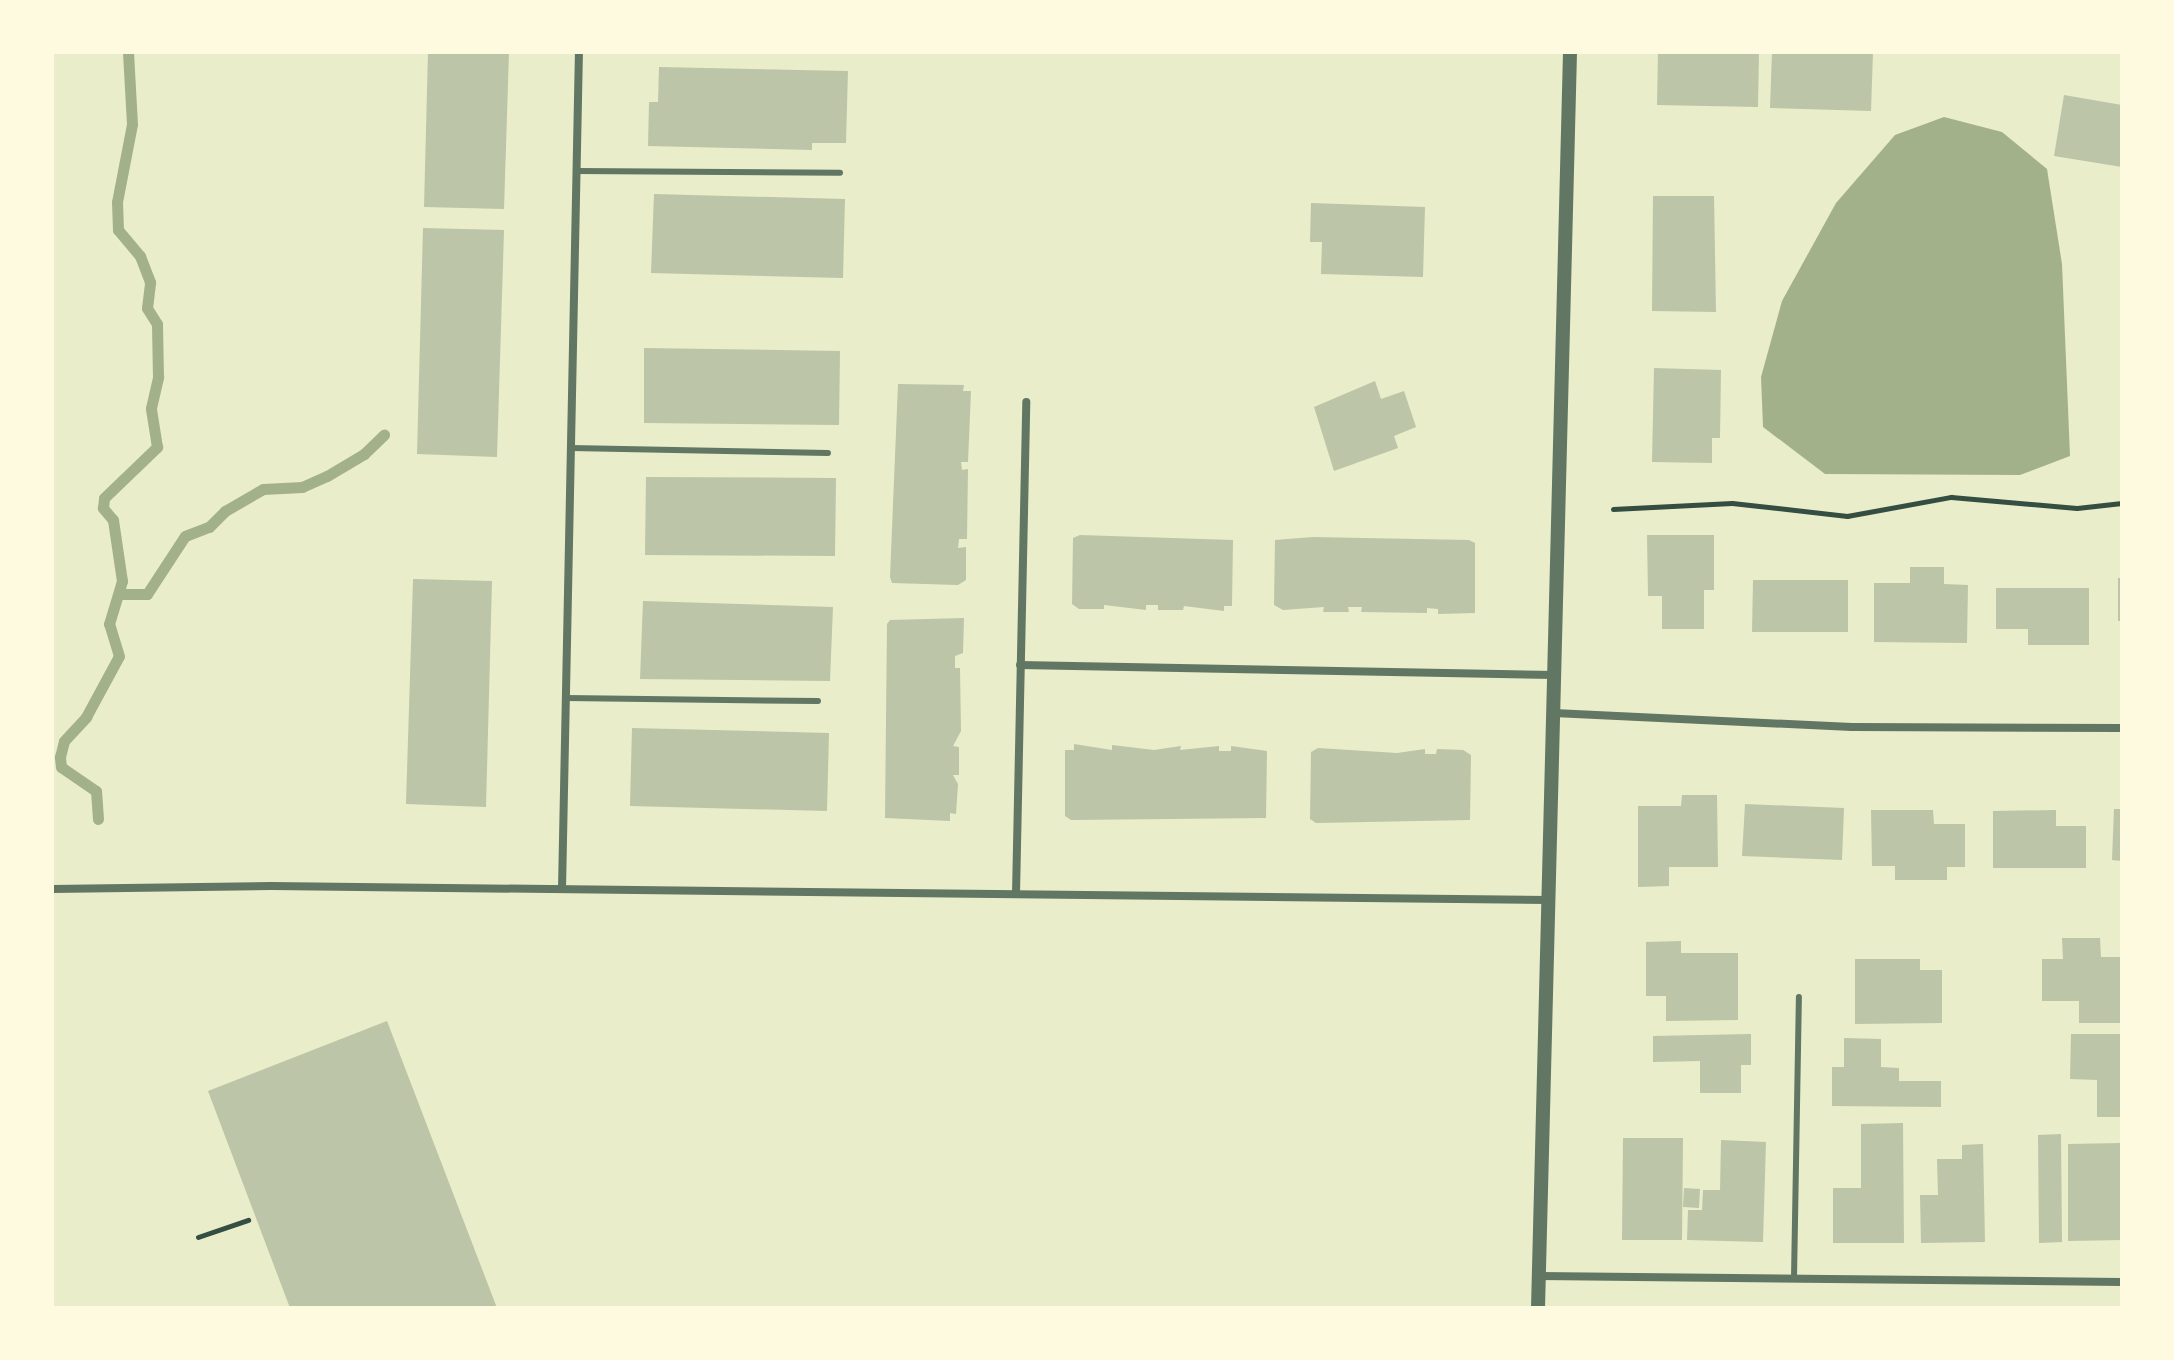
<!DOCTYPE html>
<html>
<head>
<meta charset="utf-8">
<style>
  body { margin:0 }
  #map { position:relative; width:2174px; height:1360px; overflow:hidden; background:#e9edc9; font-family:Arial,sans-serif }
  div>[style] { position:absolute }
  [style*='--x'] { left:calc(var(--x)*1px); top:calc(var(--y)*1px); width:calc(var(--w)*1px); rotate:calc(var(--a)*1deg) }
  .water>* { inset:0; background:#a3b18a }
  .stream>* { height:11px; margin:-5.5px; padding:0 5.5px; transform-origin:5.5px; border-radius:5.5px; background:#a3b18a }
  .building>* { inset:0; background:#bcc5a7 }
  .path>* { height:5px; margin:-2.5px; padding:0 2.5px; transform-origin:2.5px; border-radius:2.5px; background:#344e41 }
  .service>* { height:6px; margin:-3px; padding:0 3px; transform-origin:3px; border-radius:3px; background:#617663 }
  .minor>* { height:8px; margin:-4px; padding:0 4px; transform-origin:4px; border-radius:4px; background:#617663 }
  .tertiary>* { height:14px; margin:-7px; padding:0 7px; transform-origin:7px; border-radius:7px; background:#617663 }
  span { translate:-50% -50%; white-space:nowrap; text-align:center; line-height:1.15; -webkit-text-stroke:8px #fefae0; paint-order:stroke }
  .frame { position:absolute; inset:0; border:54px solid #fefae0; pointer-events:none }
</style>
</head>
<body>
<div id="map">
  <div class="water">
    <i style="clip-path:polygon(1944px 117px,2002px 132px,2047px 169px,2062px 264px,2070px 456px,2020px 475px,1825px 474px,1763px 427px,1761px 377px,1782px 301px,1836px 203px,1895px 135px)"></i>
  </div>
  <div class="stream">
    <i style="--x:122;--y:594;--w:25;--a:0"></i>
    <i style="--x:147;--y:594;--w:69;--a:-56.8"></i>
    <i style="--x:185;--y:536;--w:26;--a:-21"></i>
    <i style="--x:209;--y:527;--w:23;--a:-45"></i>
    <i style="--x:225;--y:511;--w:44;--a:-30.1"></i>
    <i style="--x:263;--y:489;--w:39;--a:-3"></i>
    <i style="--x:302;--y:487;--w:27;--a:-24"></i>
    <i style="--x:327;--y:476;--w:43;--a:-30.7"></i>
    <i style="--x:364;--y:454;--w:28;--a:-44"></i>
    <i style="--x:98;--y:819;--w:28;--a:-94"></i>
    <i style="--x:96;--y:791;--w:42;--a:-145.6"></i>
    <i style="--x:61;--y:767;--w:10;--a:-96"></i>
    <i style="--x:60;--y:757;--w:16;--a:-76"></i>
    <i style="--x:64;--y:741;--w:33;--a:-47"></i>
    <i style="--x:86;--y:717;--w:69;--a:-61.6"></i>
    <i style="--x:119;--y:656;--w:34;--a:-107"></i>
    <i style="--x:109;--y:624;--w:45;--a:-73.2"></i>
    <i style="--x:122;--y:581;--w:62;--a:-98.4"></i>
    <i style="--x:113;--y:520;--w:16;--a:-130"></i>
    <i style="--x:103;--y:508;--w:10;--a:-84"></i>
    <i style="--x:104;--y:498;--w:74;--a:-43.9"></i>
    <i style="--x:157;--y:447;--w:39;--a:-99"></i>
    <i style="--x:151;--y:408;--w:32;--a:-77"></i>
    <i style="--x:158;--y:377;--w:53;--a:-91.1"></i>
    <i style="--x:157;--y:324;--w:19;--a:-122"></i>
    <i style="--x:147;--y:308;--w:26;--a:-83"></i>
    <i style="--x:150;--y:282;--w:28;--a:-111"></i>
    <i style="--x:140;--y:256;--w:34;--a:-130"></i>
    <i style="--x:118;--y:230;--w:28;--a:-92"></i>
    <i style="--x:117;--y:202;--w:79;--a:-79.1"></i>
    <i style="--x:132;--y:124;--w:72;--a:-93.2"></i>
  </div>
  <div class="building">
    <i style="clip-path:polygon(428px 52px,509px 52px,504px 209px,424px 207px)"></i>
    <i style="clip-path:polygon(1658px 52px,1759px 52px,1758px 107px,1657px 105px)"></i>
    <i style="clip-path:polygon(1772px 52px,1873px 52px,1871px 111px,1770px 108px)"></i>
    <i style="clip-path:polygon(659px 67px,848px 71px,846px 143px,812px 143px,812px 150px,648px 146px,649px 102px,658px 102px)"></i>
    <i style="clip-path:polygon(2064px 95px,2122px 105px,2122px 167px,2054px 156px)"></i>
    <i style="clip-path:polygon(654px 194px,845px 199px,843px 278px,651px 273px)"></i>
    <i style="clip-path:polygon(1653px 196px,1714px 196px,1716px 312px,1652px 311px)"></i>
    <i style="clip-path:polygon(1311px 203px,1425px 207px,1423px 277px,1321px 274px,1322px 242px,1310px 242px)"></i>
    <i style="clip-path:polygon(423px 228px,504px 230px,497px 457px,417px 454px)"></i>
    <i style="clip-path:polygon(644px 348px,840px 351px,839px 425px,644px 423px)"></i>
    <i style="clip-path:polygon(1654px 368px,1721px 370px,1720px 438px,1712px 438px,1712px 463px,1652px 462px)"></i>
    <i style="clip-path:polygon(1375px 381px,1381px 399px,1404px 391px,1416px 427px,1394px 436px,1398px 448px,1334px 471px,1314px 407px)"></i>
    <i style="clip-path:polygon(898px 384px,964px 385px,963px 391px,971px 391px,968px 462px,961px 462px,962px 470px,968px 469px,967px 539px,959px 539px,958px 548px,966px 547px,966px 580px,958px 585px,892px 583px,890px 577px)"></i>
    <i style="clip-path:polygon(646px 477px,836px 478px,835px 556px,645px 555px)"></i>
    <i style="clip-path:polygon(1080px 535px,1233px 540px,1232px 606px,1224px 606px,1224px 611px,1184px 606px,1183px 610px,1158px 610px,1158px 605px,1146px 605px,1146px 610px,1104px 605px,1104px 609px,1079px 609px,1072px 604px,1073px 538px)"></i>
    <i style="clip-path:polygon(1647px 535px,1714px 535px,1714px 590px,1704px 590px,1704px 629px,1662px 629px,1662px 596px,1648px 596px)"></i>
    <i style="clip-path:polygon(1313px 537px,1469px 540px,1475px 543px,1475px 613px,1438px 614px,1438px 609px,1427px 608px,1427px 613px,1361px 612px,1362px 607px,1348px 607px,1349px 612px,1323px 612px,1324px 607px,1283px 610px,1274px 605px,1275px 540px)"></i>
    <i style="clip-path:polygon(1910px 567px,1944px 567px,1944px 584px,1968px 585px,1967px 643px,1874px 642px,1874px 583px,1910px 583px)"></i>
    <i style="clip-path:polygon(2118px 578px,2122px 578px,2122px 621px,2118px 621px)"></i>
    <i style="clip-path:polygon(413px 579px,492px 581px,486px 807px,406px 804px)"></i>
    <i style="clip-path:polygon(1753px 580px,1848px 580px,1848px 632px,1752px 632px)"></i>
    <i style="clip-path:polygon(1996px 588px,2089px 588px,2089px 645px,2028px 645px,2028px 629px,1996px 629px)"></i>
    <i style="clip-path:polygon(643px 601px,833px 607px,830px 681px,640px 679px)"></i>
    <i style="clip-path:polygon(964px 618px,963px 653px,955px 656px,955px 668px,960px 668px,961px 731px,953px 746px,959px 747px,959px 775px,953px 775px,958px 784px,956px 814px,950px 813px,950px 821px,885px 818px,887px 624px,890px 620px)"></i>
    <i style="clip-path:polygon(632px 728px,829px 733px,827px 811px,630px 806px)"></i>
    <i style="clip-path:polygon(1074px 744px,1112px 750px,1112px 745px,1154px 750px,1181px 746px,1180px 750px,1219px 746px,1219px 751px,1231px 751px,1231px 746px,1267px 751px,1266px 818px,1071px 820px,1065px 816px,1065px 750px,1074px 750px)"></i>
    <i style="clip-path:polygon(1318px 748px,1397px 753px,1425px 749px,1425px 754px,1436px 754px,1437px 749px,1463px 750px,1471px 755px,1470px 820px,1316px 823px,1310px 819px,1311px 752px)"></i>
    <i style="clip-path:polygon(1682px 795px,1717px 795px,1718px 867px,1669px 867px,1669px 886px,1638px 887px,1638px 806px,1681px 806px)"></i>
    <i style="clip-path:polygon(1745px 804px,1844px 808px,1842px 860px,1742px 856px)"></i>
    <i style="clip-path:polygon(2114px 809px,2122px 809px,2122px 861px,2112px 860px)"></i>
    <i style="clip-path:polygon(1871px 810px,1933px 810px,1934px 824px,1965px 824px,1965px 867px,1947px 867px,1947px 880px,1895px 880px,1895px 866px,1872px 866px)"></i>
    <i style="clip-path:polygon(2056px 810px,2056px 826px,2086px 826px,2086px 868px,1993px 868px,1993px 811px)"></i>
    <i style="clip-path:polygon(2062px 938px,2100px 938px,2101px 957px,2122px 957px,2122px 1023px,2079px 1023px,2079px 1001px,2042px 1001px,2042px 959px,2063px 959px)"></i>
    <i style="clip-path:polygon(1681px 941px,1681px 953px,1738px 953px,1738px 1020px,1666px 1021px,1666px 996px,1646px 996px,1646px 942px)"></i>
    <i style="clip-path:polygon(1855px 959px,1920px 959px,1920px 970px,1942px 970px,1942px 1023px,1855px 1024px)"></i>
    <i style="clip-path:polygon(387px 1021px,497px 1308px,290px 1308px,208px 1091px)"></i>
    <i style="clip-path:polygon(1751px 1034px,1751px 1065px,1741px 1065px,1741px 1093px,1700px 1093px,1700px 1061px,1653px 1062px,1653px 1036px)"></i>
    <i style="clip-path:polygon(2071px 1034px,2122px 1034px,2122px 1117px,2097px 1117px,2097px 1080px,2070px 1079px)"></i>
    <i style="clip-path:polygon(1844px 1038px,1881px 1039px,1881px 1067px,1899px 1068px,1899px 1081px,1941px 1081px,1941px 1107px,1832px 1106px,1832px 1067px,1844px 1067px)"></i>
    <i style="clip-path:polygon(1903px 1123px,1904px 1243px,1833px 1243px,1833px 1188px,1861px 1188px,1861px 1124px)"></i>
    <i style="clip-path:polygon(2061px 1134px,2062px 1242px,2039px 1243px,2038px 1135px)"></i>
    <i style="clip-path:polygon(1623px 1138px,1683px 1138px,1682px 1240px,1622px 1240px)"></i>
    <i style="clip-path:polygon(1721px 1140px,1766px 1142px,1763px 1242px,1687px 1240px,1688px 1210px,1702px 1210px,1703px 1190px,1720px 1190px)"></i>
    <i style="clip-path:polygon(2122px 1143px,2122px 1240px,2068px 1241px,2068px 1144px)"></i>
    <i style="clip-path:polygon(1983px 1144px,1985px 1242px,1921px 1243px,1920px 1195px,1938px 1195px,1937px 1159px,1962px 1159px,1962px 1145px)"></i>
    <i style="clip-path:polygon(1684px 1188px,1700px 1189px,1699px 1208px,1683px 1207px)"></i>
  </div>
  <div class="path">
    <i style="--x:1613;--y:509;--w:119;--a:-2.9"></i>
    <i style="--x:1732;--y:503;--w:116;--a:6.4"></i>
    <i style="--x:1847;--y:516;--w:106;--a:-10.4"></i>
    <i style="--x:1951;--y:497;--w:126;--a:5"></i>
    <i style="--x:2077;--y:508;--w:45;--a:-6.3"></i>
    <i style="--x:198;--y:1237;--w:53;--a:-18.8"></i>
  </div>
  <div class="service">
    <i style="--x:577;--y:171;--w:263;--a:0.4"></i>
    <i style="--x:571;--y:448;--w:257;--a:1.1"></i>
    <i style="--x:566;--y:698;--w:252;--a:0.7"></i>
    <i style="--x:1794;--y:1278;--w:281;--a:-89"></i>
  </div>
  <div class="minor">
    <i style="--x:1020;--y:665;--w:534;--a:1.07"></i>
    <i style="--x:1554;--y:713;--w:298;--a:2.7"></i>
    <i style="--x:1852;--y:727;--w:270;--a:0.2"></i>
    <i style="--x:52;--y:889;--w:219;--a:-0.8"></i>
    <i style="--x:271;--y:886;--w:1277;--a:0.63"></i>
    <i style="--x:562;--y:889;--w:837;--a:-88.84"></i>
    <i style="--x:1016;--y:894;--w:492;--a:-88.8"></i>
    <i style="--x:1539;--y:1276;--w:583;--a:0.59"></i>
  </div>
  <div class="tertiary">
    <i style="--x:1538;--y:1308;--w:1256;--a:-88.54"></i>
  </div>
  <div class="frame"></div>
</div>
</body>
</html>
